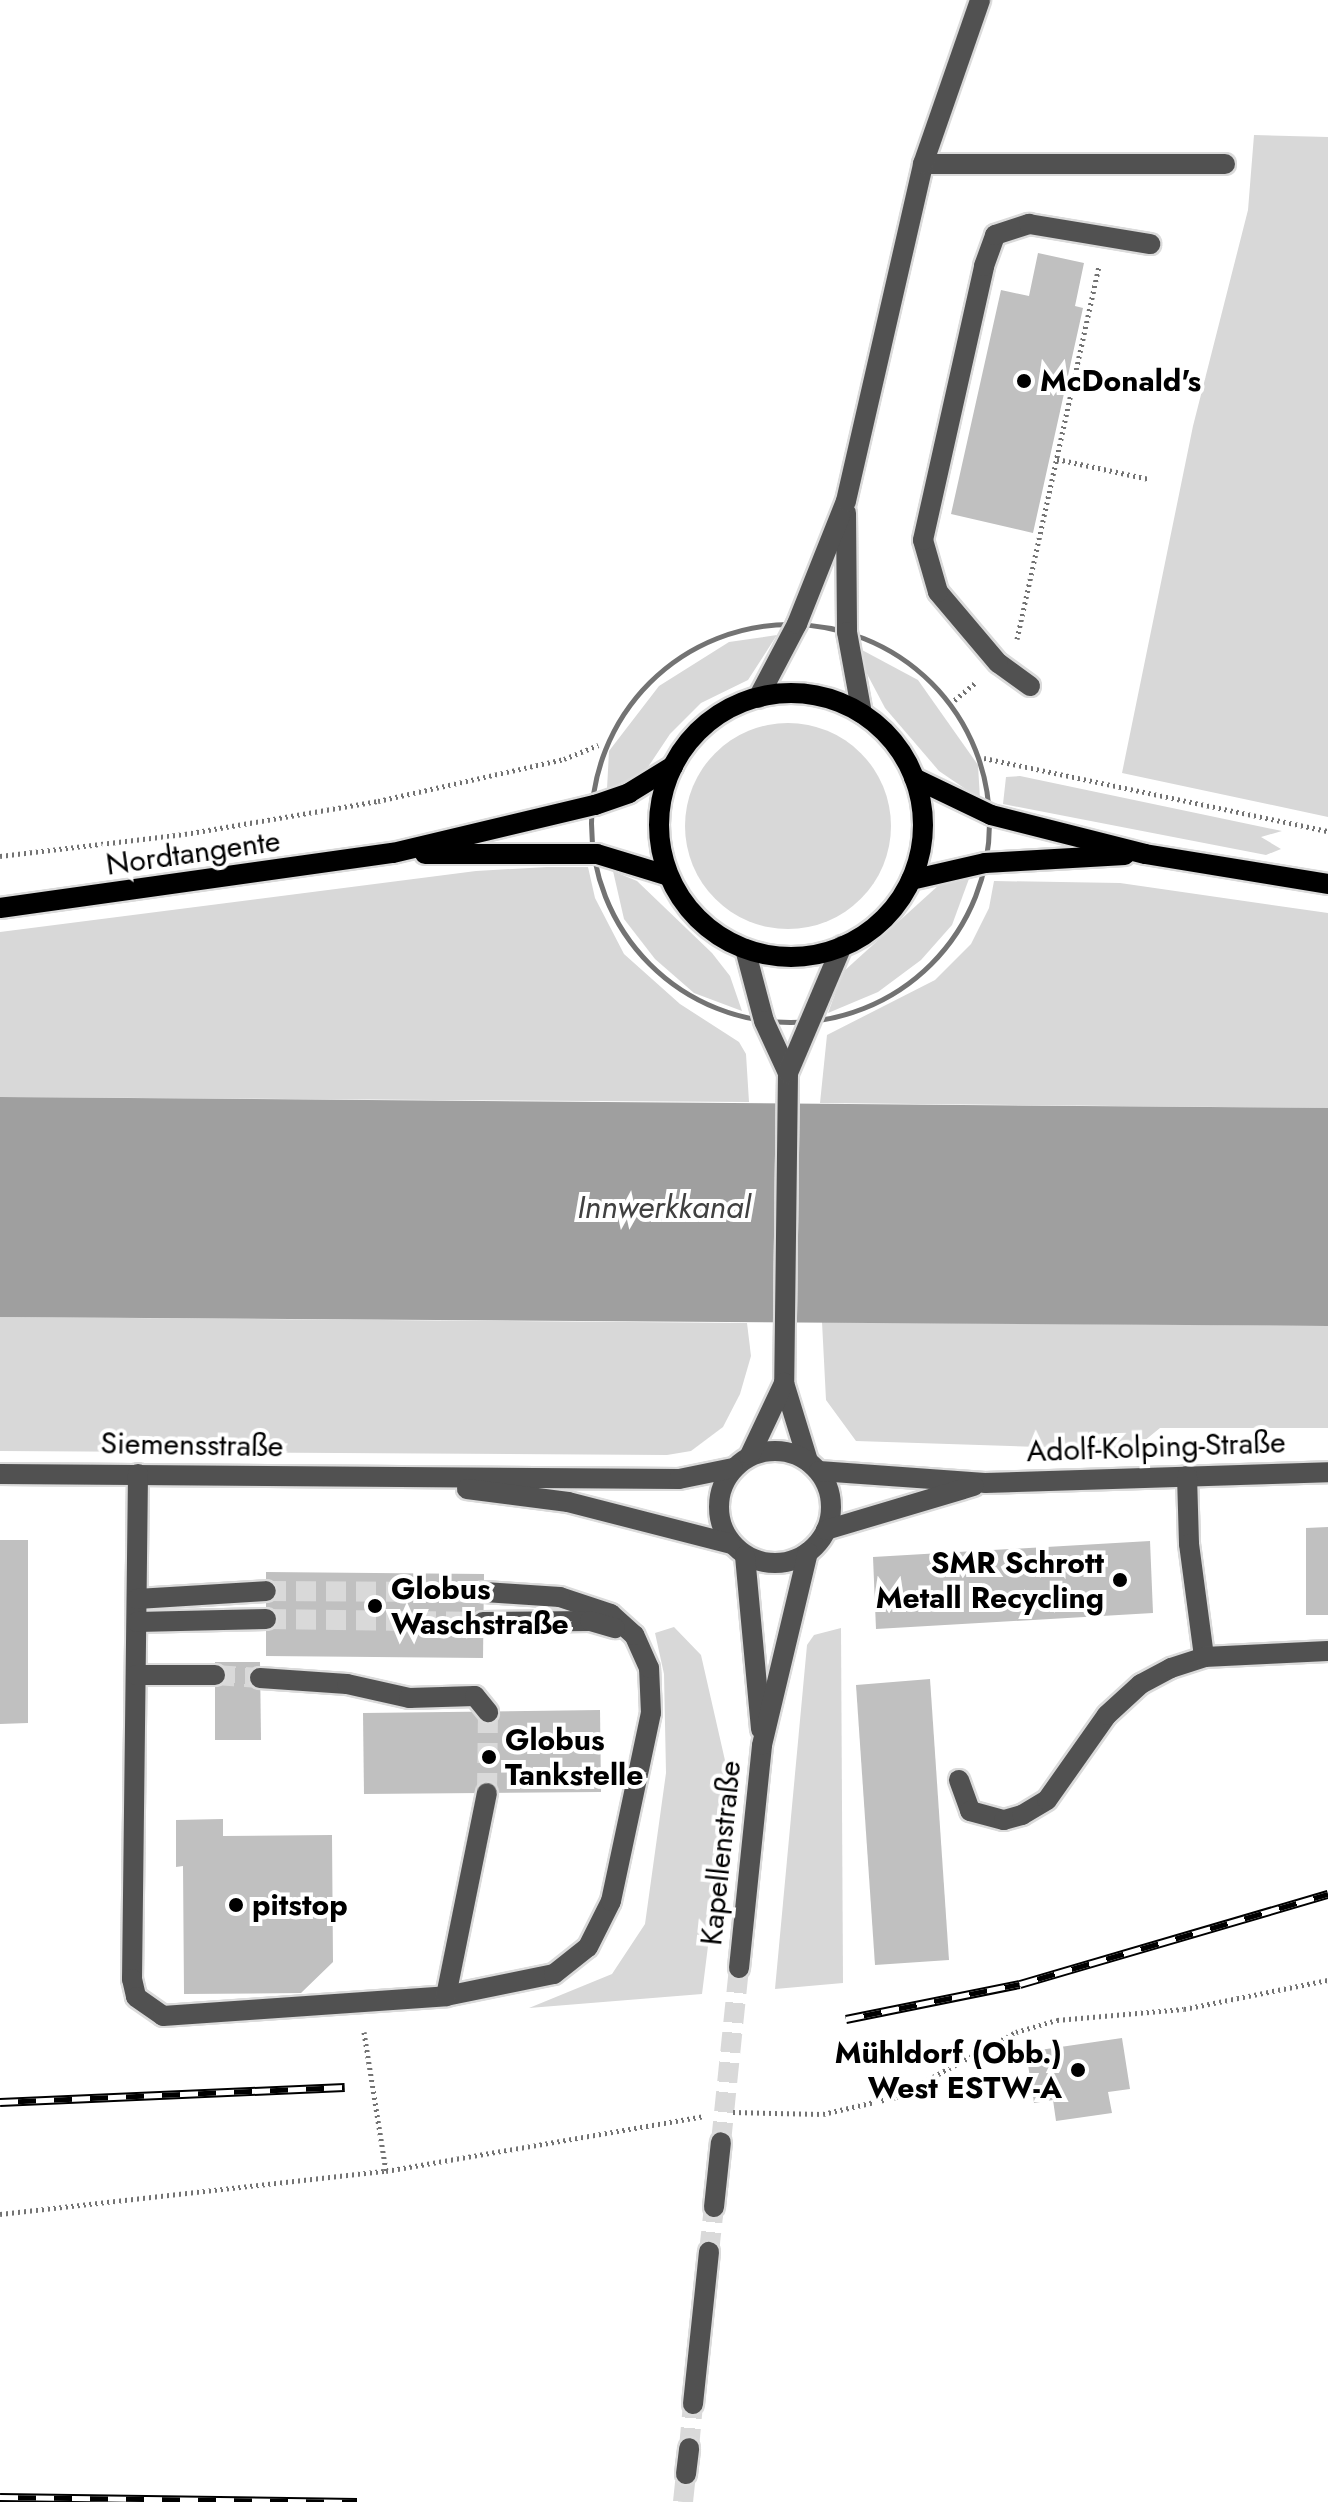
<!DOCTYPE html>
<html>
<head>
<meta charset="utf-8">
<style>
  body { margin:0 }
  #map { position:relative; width:1328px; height:2502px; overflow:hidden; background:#fff; font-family:Jost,sans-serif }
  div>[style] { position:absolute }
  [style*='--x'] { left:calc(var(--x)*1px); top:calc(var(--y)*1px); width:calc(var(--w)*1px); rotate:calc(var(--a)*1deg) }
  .green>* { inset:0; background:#d8d8d8 }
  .round { border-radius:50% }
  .water>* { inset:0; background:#9f9f9f }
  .building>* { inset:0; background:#c0c0c0 }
  .minor-tunnel>* { height:20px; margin-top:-10px; transform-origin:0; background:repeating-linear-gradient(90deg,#d9d9d9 0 20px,transparent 0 30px) }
  .path>* { height:5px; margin-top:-2.5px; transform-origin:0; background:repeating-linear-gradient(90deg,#737373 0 2px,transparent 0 6px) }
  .path>.ring { margin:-2.5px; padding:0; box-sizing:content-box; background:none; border:5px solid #737373; border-radius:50% }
  .roads { filter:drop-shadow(2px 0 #dbdbdb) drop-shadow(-2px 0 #dbdbdb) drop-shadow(0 2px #dbdbdb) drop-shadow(0 -2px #dbdbdb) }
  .minor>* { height:20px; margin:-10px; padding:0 10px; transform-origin:10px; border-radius:10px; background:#515151 }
  .minor>.ring { margin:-10px; padding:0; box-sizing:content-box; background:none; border:20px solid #515151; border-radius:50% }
  .major>* { height:20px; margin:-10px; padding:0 10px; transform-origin:10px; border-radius:10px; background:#000 }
  .major>.ring { margin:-10px; padding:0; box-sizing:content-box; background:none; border:20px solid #000; border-radius:50% }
  .rail>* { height:9px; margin-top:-4.5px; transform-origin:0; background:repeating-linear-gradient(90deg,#fff 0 18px,#000 0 36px); box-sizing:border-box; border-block:2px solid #000 }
  .dots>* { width:22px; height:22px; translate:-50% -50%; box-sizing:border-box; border:4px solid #fff; border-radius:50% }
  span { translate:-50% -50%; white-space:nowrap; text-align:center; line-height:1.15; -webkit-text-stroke:8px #fff; paint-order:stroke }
  .poi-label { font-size:30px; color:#000; font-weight:700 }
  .left { translate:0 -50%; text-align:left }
  .right { translate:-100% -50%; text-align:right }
  .street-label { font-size:30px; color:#000 }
  .water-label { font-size:32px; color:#404040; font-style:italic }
</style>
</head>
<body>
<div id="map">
  <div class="green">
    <i style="clip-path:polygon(1254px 135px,1328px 137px,1328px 817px,1122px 773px,1193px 426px,1248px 210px)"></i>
    <i style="clip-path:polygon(777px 635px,748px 680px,701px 703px,670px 734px,644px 773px,607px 789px,609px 751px,659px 686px,729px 642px)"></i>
    <i style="clip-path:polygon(862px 650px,918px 680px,978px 765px,980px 799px,939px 771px,885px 708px,866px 672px)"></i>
    <i class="round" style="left:685px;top:723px;width:206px;height:206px"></i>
    <i style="clip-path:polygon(1020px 776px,1282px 831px,1261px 837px,1281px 849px,1266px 855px,1003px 804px,1006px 777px)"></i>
    <i style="clip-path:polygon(547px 867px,588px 867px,595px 898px,624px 954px,680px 1004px,739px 1042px,746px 1054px,749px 1102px,0 1097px,0 932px,476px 871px)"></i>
    <i style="clip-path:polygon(613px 871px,637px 881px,712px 953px,730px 976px,742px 1011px,694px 993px,655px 959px,624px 919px)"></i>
    <i style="clip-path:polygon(970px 876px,952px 925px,921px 960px,878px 992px,828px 1013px,843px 972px,940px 884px)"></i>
    <i style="clip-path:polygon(994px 881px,1120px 883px,1328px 913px,1328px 1108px,820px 1103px,827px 1035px,935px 980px,971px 944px,989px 908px)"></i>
    <i style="clip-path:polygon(0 1317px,747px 1323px,751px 1356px,740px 1394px,723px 1427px,691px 1451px,667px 1455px,0 1451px)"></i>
    <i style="clip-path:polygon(822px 1322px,1328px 1326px,1328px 1428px,1160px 1428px,1133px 1450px,856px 1441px,826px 1400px)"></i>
    <i style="clip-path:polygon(674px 1627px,701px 1655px,729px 1778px,702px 1994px,529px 2008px,612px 1974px,645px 1924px,666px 1773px,664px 1674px,655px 1633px)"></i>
    <i style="clip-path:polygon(841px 1628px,843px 1983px,775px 1989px,807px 1645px,814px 1635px)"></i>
  </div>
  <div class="water">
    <i style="clip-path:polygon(0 1097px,1328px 1108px,1328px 1326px,0 1317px)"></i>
  </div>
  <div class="building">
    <i style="clip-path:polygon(1038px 253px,1084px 263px,1075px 306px,1083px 308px,1033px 533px,951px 514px,1001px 290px,1029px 296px)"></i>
    <i style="clip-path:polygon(1328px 1527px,1328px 1615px,1306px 1615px,1306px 1528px)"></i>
    <i style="clip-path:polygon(0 1540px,28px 1540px,28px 1723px,0 1724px)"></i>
    <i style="clip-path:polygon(1150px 1541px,1153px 1613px,876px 1629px,873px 1557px)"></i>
    <i style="clip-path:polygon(266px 1572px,484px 1574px,483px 1658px,266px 1656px)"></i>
    <i style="clip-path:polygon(215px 1662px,260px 1662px,261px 1740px,215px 1740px)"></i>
    <i style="clip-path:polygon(930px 1679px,949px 1960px,875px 1965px,856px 1685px)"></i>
    <i style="clip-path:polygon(600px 1710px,601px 1792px,364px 1794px,363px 1713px)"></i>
    <i style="clip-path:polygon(223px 1819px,223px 1836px,332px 1835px,333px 1962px,301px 1993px,184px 1994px,183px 1866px,176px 1867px,176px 1820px)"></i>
    <i style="clip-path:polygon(1122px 2038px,1130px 2089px,1108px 2092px,1112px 2113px,1056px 2121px,1053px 2100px,1034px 2103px,1026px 2052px)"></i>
  </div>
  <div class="minor-tunnel">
    <i style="--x:266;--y:1591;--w:218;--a:0.3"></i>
    <i style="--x:266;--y:1619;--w:217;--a:0.8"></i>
    <i style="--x:215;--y:1675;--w:45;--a:3.8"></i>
    <i style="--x:487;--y:1793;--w:81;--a:-89.3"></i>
    <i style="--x:721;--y:2142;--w:175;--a:-84.1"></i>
    <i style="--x:709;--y:2252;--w:45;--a:-83.7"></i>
    <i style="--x:689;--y:2448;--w:44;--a:-84.8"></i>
    <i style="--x:683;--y:2502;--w:28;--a:-84"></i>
  </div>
  <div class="path">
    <i style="--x:1057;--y:459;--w:94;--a:12.3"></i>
    <i class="ring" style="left:591px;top:624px;width:393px;height:393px"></i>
    <i style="--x:1017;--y:639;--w:382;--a:-77.6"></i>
    <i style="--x:950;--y:704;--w:33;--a:-40"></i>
    <i style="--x:984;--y:758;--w:352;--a:12"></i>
    <i style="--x:0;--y:856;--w:186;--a:-6.8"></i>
    <i style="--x:185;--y:834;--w:196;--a:-9.7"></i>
    <i style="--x:378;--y:801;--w:191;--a:-12.7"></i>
    <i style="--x:564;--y:759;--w:37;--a:-22"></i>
    <i style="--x:364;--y:2032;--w:141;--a:81"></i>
    <i style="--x:386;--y:2171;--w:322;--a:-9.8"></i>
    <i style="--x:733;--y:2112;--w:90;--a:1.3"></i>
    <i style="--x:823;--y:2114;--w:75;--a:-13.1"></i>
    <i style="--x:896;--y:2097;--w:136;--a:-28.4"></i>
    <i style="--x:1016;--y:2032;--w:43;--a:-16.3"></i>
    <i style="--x:1057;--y:2020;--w:127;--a:-5"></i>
    <i style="--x:1184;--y:2009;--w:147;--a:-11.4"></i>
    <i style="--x:0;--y:2214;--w:388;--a:-6.4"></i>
  </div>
  <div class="roads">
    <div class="minor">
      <i style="--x:923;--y:164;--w:302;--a:0"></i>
      <i style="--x:846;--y:513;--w:119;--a:89.5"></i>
      <i style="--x:847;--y:632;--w:83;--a:79.6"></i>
      <i style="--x:1030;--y:686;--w:39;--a:-144"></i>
      <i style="--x:998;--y:663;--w:93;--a:-130.2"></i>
      <i style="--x:938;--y:592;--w:54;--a:-106.1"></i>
      <i style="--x:923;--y:540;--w:281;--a:-77.4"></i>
      <i style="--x:984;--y:266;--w:33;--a:-70"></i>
      <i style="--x:995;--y:235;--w:36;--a:-18"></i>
      <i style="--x:1029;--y:224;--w:123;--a:9.4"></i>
      <i style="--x:758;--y:698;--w:84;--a:-62.2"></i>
      <i style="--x:797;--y:624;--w:132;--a:-68.3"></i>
      <i style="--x:846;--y:501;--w:346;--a:-77.1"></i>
      <i style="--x:923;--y:164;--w:174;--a:-70.8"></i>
      <i style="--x:745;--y:949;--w:74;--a:75.2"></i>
      <i style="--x:764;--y:1021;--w:57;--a:65.2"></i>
      <i style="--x:788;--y:1073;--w:310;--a:90.7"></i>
      <i style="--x:784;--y:1383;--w:82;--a:72.9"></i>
      <i style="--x:788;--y:1073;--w:138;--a:-67"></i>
      <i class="ring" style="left:719px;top:1451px;width:92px;height:92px"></i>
      <i style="--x:750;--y:1455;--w:80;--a:-64.7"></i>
      <i style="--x:819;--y:1471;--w:166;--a:4.1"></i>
      <i style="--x:985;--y:1483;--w:343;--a:-1.8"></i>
      <i style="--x:0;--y:1474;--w:679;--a:0.42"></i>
      <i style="--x:679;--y:1479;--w:55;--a:-11.5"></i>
      <i style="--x:138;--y:1474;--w:505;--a:90.68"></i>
      <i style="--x:132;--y:1979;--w:18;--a:77"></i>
      <i style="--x:136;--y:1997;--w:33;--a:35"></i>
      <i style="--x:163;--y:2016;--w:284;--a:-4"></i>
      <i style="--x:446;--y:1996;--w:110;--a:-11.5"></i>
      <i style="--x:554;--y:1974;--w:43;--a:-38.5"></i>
      <i style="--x:588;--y:1947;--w:51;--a:-63.4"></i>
      <i style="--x:611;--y:1901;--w:192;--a:-78"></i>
      <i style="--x:651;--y:1713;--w:45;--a:-92.5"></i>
      <i style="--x:649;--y:1668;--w:36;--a:-114"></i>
      <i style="--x:634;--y:1635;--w:31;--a:-138"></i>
      <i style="--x:611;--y:1614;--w:54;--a:-161.6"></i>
      <i style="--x:560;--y:1597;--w:76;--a:-176.2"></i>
      <i style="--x:1187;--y:1476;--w:68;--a:88.3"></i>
      <i style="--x:1189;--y:1544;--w:114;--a:82.4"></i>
      <i style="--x:467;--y:1489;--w:102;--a:7.3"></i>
      <i style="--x:568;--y:1502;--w:168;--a:14.4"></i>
      <i style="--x:826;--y:1530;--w:154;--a:-16.6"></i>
      <i style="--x:745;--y:1556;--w:174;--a:84.7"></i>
      <i style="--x:137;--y:1599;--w:129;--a:-3.5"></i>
      <i style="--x:137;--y:1622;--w:129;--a:-1.3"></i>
      <i style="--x:483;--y:1622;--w:107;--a:-0.5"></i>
      <i style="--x:590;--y:1621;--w:26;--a:16"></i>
      <i style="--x:136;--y:1675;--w:79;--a:0"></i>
      <i style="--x:260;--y:1678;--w:87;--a:3.9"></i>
      <i style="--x:347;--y:1684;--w:64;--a:12.7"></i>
      <i style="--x:409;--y:1698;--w:66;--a:-1.7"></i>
      <i style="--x:475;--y:1696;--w:21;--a:51"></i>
      <i style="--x:959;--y:1780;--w:33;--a:70"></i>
      <i style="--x:970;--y:1811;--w:35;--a:15"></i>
      <i style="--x:1004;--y:1820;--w:19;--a:-16"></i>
      <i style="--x:1022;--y:1815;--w:29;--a:-31"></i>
      <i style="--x:1047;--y:1800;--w:104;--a:-54.8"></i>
      <i style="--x:1107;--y:1715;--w:46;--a:-42.4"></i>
      <i style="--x:1141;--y:1684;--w:34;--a:-28"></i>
      <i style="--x:1171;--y:1668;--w:35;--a:-18"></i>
      <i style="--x:1204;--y:1657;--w:124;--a:-2.8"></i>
      <i style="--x:739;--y:1968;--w:224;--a:-84.1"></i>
      <i style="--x:762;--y:1745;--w:198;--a:-76.6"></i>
      <i style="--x:446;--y:1996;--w:207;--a:-78.6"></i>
      <i style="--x:714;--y:2207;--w:65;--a:-83.9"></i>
      <i style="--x:693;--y:2404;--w:153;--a:-84"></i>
      <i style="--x:686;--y:2474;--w:26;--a:-83"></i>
    </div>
    <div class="major">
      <i class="ring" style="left:659px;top:693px;width:244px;height:244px"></i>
      <i style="--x:914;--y:778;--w:85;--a:25.7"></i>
      <i style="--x:991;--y:815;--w:159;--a:14.2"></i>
      <i style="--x:1145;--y:854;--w:185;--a:9.3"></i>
      <i style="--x:425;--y:854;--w:172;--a:0"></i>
      <i style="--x:597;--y:854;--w:75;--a:17"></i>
      <i style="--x:911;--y:880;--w:76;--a:-12.9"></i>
      <i style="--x:985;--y:863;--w:140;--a:-3.3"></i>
      <i style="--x:0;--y:908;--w:397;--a:-8"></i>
      <i style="--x:393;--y:853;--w:208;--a:-13.4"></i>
      <i style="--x:595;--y:805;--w:36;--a:-19"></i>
      <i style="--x:629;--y:793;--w:52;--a:-31.5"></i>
    </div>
  </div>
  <div class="rail">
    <i style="--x:846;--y:2019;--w:177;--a:-11.4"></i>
    <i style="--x:1020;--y:1984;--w:321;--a:-16.3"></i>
    <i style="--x:0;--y:2102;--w:345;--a:-2.5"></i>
    <i style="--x:0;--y:2497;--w:357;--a:0.8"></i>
  </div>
  <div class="dots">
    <i style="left:1024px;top:381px;background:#000"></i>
    <i style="left:1120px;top:1580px;background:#000"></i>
    <i style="left:375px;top:1606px;background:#000"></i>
    <i style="left:489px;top:1757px;background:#000"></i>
    <i style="left:236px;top:1905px;background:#000"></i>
    <i style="left:1078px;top:2070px;background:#000"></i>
  </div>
  <div class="poi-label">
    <span class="left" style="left:1040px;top:381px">McDonald's</span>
    <span class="right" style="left:1104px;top:1580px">SMR Schrott<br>Metall Recycling</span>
    <span class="left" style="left:391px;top:1606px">Globus<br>Waschstraße</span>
    <span class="left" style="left:505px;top:1757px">Globus<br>Tankstelle</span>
    <span class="left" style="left:252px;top:1905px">pitstop</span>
    <span class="right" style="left:1062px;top:2070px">Mühldorf (Obb.)<br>West ESTW-A</span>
  </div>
  <div class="street-label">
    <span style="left:193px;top:853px;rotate:-8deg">Nordtangente</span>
    <span style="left:192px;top:1445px;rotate:1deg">Siemensstraße</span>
    <span style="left:1156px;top:1447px;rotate:-2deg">Adolf-Kolping-Straße</span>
    <span style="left:721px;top:1853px;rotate:-84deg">Kapellenstraße</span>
  </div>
  <div class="water-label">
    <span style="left:664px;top:1207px">Innwerkkanal</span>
  </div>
</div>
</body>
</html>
